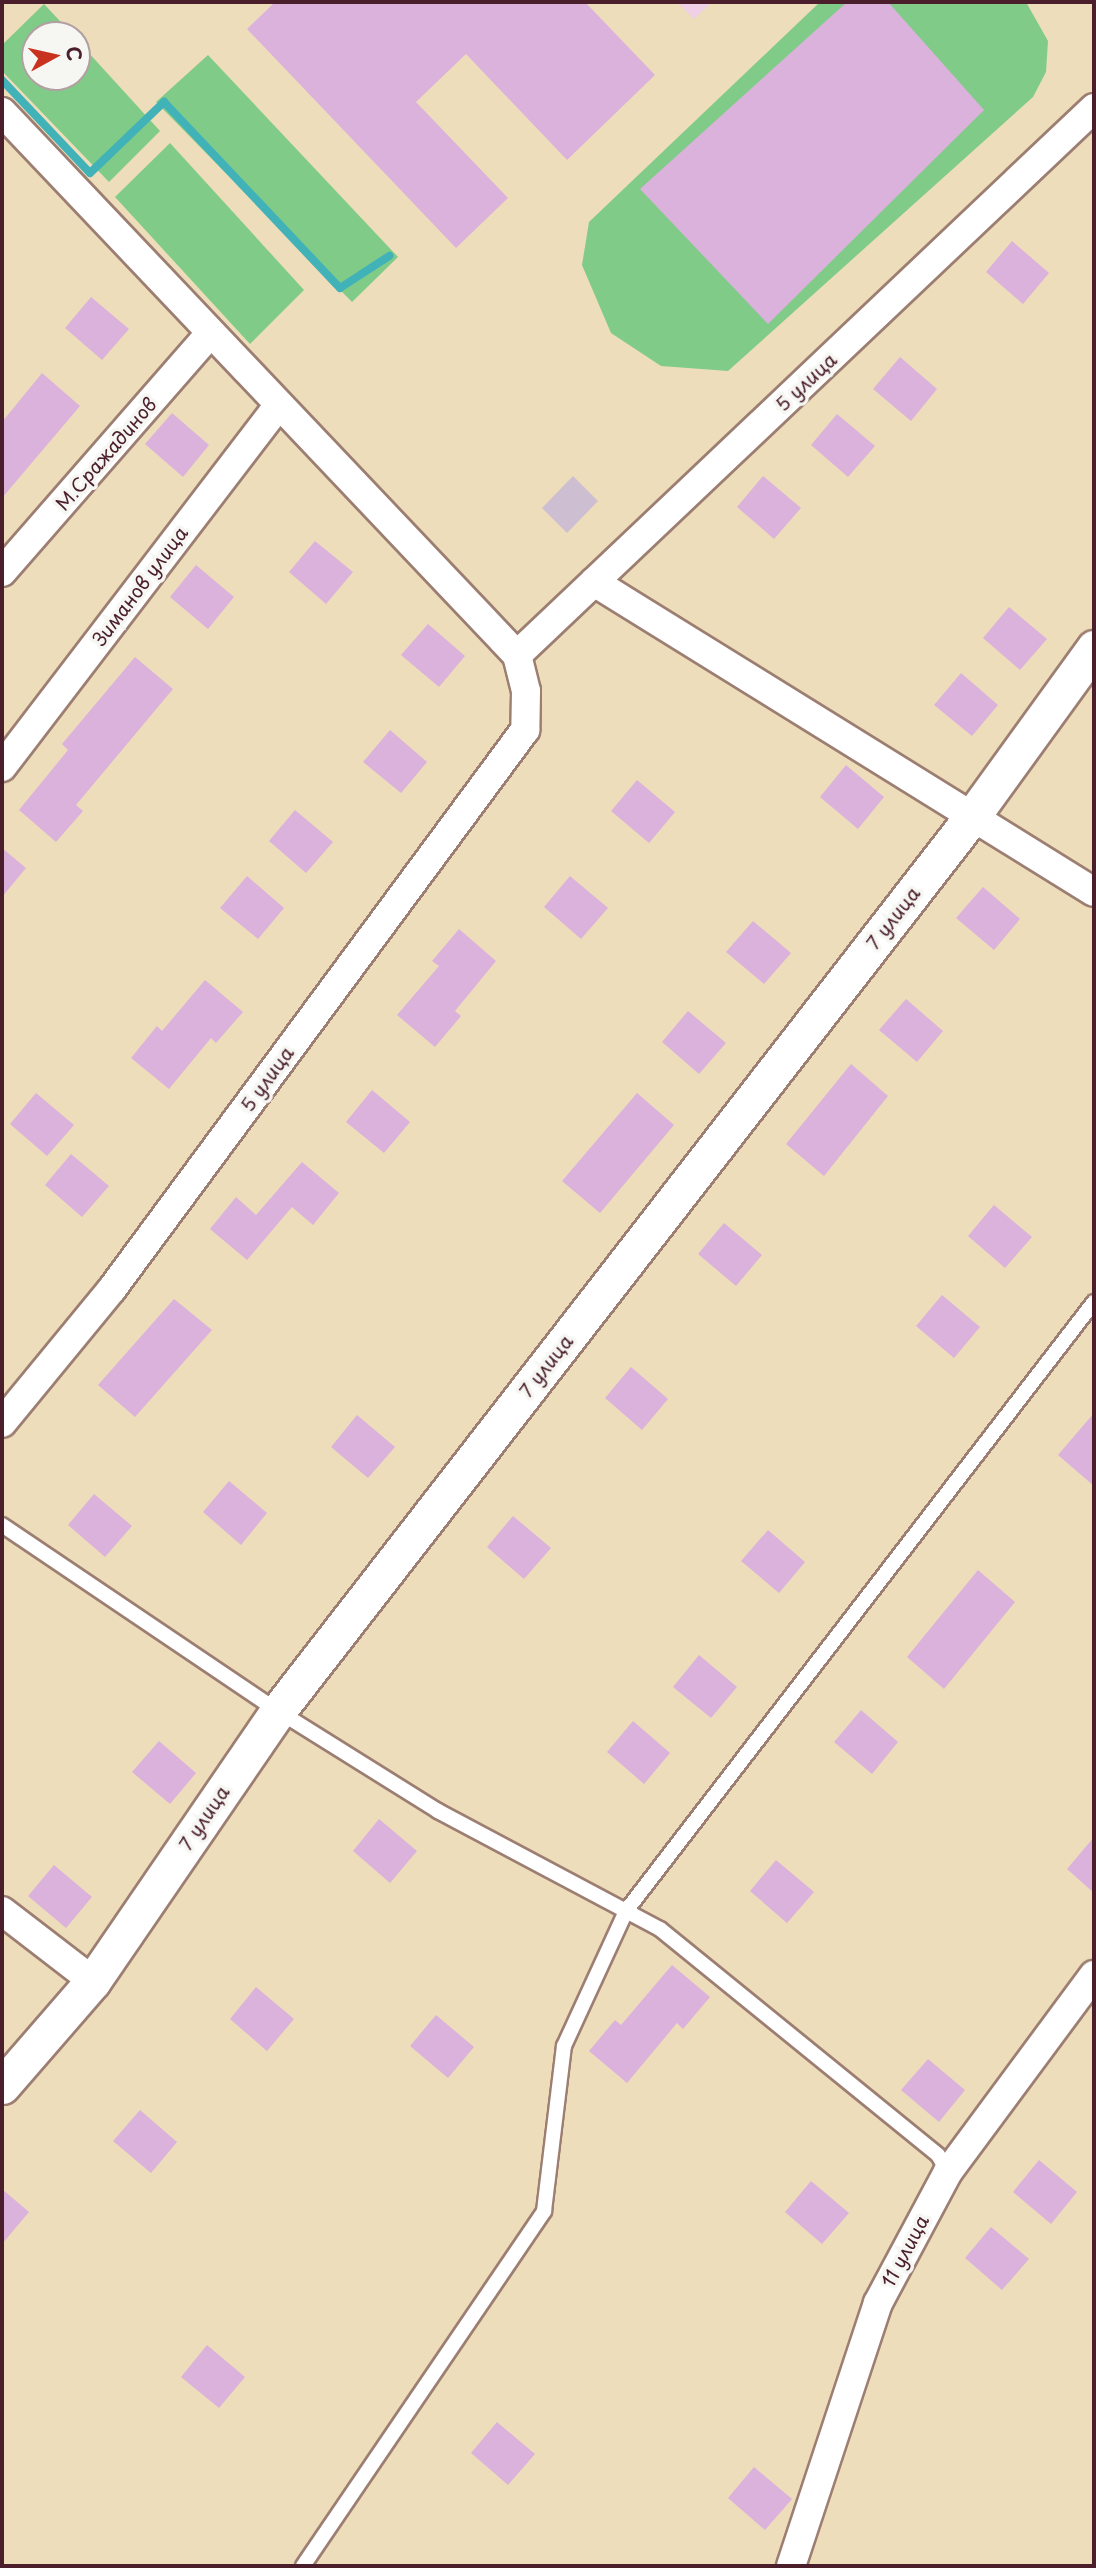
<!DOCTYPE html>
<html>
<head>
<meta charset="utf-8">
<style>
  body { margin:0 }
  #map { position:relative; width:1096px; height:2568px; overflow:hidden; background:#eeddba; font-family:"Playpen Sans",sans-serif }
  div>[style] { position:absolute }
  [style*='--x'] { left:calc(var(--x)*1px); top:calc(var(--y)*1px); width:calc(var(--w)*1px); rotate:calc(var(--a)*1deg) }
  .built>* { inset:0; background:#efd0e6 }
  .industrial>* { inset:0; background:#cdbed2 }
  .green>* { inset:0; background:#81cb88 }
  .stream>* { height:8px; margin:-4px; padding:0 4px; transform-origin:4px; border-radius:4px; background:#41b2b8 }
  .building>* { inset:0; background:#dab2dc }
  .roads { filter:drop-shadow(2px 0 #9c7e72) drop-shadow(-2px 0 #9c7e72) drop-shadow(0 2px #9c7e72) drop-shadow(0 -2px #9c7e72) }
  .service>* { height:14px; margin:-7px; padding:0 7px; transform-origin:7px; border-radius:7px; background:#fff }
  .minor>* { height:28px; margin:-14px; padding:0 14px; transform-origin:14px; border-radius:14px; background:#fff }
  .tertiary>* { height:35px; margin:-17.5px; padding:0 17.5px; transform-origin:17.5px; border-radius:17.5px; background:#fff }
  span { translate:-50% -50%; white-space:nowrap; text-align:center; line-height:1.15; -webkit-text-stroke:7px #f6f6f2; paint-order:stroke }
  .street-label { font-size:19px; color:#4a1f2b }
  .frame { position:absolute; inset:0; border:4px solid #4a1f2b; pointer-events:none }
  .north { position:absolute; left:21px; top:21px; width:70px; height:70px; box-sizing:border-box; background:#f6f6f2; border:2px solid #b1a0a2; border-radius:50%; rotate:82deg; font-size:19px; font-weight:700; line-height:28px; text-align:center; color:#4a1f2b }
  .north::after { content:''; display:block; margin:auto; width:24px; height:32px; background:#c8321e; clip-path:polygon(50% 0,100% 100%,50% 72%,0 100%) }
</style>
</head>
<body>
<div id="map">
  <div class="built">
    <i style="clip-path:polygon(677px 2px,712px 2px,694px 19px)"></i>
  </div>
  <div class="industrial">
    <i style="clip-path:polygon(573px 476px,598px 501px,567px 533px,542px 508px)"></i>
  </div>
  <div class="green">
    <i style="clip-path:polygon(820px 2px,1026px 2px,1048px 41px,1046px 72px,1033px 97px,728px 371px,661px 366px,611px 333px,582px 265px,589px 222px)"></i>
    <i style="clip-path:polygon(44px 4px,73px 35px,35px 35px,35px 77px,77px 77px,77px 40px,160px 131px,109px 182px,2px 71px,2px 45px)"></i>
    <i style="clip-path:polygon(208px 55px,398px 257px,352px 302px,156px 102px)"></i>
    <i style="clip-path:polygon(170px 143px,304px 290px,250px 344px,115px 197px)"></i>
  </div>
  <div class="stream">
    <i style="--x:2;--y:80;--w:128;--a:46.6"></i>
    <i style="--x:90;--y:173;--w:103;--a:-43.8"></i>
    <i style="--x:164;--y:102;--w:256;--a:46.6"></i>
    <i style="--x:340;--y:288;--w:59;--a:-33.1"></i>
  </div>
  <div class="building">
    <i style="clip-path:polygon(275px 2px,585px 2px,655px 75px,567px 160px,466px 54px,416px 102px,508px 198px,456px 248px,247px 29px)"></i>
    <i style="clip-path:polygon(847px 2px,888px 2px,984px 110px,768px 324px,640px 189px)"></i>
    <i style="clip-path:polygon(1012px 241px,1049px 273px,1023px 304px,986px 272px)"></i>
    <i style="clip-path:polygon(91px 297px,129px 329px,102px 360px,65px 328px)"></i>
    <i style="clip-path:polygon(900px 357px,937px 389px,911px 421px,873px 389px)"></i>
    <i style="clip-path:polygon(42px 373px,80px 406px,2px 498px,2px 422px)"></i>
    <i style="clip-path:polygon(172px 413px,209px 445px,183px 477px,145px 444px)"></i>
    <i style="clip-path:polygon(837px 414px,875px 446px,848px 477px,811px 445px)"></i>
    <i style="clip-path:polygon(763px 476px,801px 508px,774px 539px,737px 507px)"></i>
    <i style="clip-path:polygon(315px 541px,353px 572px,326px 604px,289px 572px)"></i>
    <i style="clip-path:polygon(196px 565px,234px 597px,208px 629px,170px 597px)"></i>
    <i style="clip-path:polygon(1009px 607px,1047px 639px,1020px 670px,983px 638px)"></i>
    <i style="clip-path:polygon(428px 624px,465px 656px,439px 687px,401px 655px)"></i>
    <i style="clip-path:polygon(135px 657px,173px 689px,76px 805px,83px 811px,56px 842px,19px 810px,68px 750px,62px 744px)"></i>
    <i style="clip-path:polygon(961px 673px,998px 705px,972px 736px,934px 705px)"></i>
    <i style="clip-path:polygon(390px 730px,427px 762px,401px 793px,363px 762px)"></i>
    <i style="clip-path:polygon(846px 765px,884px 797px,858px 829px,820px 797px)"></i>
    <i style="clip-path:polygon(637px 780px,675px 812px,649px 843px,611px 811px)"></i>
    <i style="clip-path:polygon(295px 810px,333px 842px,306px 873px,269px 841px)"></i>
    <i style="clip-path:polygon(2px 848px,26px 868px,2px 897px)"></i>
    <i style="clip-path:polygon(247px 876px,284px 908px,258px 939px,220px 908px)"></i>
    <i style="clip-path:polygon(570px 876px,608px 908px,581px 939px,544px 907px)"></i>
    <i style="clip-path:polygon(983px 887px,1020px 919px,994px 950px,956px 918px)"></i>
    <i style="clip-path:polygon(753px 921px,791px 953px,764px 984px,726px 952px)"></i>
    <i style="clip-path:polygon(459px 929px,496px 961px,455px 1011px,461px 1016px,435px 1047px,397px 1015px,439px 966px,432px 961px)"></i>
    <i style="clip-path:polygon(205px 980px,243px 1012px,216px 1043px,211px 1038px,169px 1089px,131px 1058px,157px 1026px,162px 1031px)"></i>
    <i style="clip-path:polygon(906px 999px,943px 1031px,917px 1062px,879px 1030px)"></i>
    <i style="clip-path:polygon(688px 1011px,726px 1043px,699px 1074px,662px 1042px)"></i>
    <i style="clip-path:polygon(851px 1064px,888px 1096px,824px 1176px,786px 1144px)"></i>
    <i style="clip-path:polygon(372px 1090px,410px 1122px,384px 1153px,346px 1122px)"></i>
    <i style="clip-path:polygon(36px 1093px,74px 1125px,47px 1156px,10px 1124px)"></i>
    <i style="clip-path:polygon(637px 1093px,674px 1125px,600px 1213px,562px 1181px)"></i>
    <i style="clip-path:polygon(71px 1154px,109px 1186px,82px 1217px,45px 1185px)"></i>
    <i style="clip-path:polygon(302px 1162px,339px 1193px,313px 1225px,292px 1207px,247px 1260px,210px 1229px,236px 1197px,256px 1215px)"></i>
    <i style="clip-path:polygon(994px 1205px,1032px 1237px,1005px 1268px,968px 1236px)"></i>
    <i style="clip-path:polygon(724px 1223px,762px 1255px,736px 1286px,698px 1254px)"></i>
    <i style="clip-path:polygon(942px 1295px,980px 1327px,954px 1358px,916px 1326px)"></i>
    <i style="clip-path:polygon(174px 1299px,212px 1330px,135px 1417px,98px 1385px)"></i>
    <i style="clip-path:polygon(631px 1367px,668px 1399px,642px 1430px,605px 1398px)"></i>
    <i style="clip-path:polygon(1094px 1413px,1094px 1486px,1058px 1455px)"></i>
    <i style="clip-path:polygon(357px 1415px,395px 1447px,368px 1478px,331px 1447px)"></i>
    <i style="clip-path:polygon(229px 1481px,267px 1513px,241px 1545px,203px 1512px)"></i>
    <i style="clip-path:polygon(94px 1494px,132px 1526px,105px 1557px,68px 1525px)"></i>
    <i style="clip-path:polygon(513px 1516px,551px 1548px,524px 1579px,487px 1547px)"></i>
    <i style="clip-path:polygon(768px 1530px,805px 1562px,779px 1593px,741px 1561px)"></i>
    <i style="clip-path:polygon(978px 1570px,1015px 1602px,944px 1689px,907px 1657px)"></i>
    <i style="clip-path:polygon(699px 1655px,737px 1687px,711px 1718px,673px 1687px)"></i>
    <i style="clip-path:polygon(861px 1710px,898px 1742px,872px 1774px,834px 1742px)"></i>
    <i style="clip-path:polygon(633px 1721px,670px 1753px,644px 1784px,607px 1752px)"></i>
    <i style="clip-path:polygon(159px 1741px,196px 1773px,170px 1804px,132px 1772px)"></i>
    <i style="clip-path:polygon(379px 1819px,417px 1851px,390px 1883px,353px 1851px)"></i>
    <i style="clip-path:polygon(1094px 1837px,1094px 1893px,1067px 1869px)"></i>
    <i style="clip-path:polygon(776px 1860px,814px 1892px,787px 1923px,750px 1891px)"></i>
    <i style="clip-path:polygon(54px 1865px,92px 1897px,66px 1928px,28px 1896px)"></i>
    <i style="clip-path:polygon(672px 1965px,710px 1997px,683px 2029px,677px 2023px,627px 2083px,589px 2051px,615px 2020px,621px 2025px)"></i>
    <i style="clip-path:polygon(256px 1987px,294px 2019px,267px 2051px,230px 2019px)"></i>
    <i style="clip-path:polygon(436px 2015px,474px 2047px,448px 2078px,410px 2046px)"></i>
    <i style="clip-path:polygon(928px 2059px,965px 2090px,939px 2122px,901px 2090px)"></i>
    <i style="clip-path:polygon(140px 2110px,177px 2142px,151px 2173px,113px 2141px)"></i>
    <i style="clip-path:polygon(1039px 2160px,1077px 2192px,1051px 2224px,1013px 2192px)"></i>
    <i style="clip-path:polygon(811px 2181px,849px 2213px,822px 2244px,785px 2212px)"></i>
    <i style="clip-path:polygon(2px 2189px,29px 2212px,2px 2244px)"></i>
    <i style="clip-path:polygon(991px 2227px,1029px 2259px,1002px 2290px,965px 2258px)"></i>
    <i style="clip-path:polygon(207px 2345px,245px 2377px,219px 2408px,181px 2377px)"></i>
    <i style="clip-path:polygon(497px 2422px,535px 2454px,508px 2485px,471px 2453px)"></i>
    <i style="clip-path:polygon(754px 2467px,792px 2499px,765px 2530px,728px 2498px)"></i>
  </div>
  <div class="roads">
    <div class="service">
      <i style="--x:2;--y:1525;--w:333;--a:34"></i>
      <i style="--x:278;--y:1711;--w:189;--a:32"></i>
      <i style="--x:438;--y:1811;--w:251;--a:28"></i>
      <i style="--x:660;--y:1929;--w:358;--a:39.1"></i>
      <i style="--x:938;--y:2155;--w:20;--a:60"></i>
      <i style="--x:303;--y:2566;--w:429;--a:-55.8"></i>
      <i style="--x:544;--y:2211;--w:166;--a:-83.1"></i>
      <i style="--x:564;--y:2046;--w:149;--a:-65.3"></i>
      <i style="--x:626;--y:1911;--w:768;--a:-52.46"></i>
    </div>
    <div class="minor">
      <i style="--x:2;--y:112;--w:748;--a:46.52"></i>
      <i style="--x:517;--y:655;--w:37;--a:76"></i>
      <i style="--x:526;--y:691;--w:39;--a:91"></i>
      <i style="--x:525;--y:730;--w:695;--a:126.46"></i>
      <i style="--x:112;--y:1289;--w:173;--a:129.4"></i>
      <i style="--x:2;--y:572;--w:315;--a:-48.9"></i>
      <i style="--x:594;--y:582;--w:588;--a:31.8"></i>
      <i style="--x:517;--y:655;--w:795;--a:-43.47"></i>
      <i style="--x:2;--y:767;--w:454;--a:-52.6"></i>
      <i style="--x:2;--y:1911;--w:115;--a:37.6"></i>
      <i style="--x:791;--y:2566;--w:277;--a:-71.7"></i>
      <i style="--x:878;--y:2303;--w:149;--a:-61.9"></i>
      <i style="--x:948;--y:2172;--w:245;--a:-53.5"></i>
    </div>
    <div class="tertiary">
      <i style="--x:2;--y:2086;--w:139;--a:-49.1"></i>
      <i style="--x:93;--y:1981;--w:327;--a:-55.6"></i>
      <i style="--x:278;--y:1711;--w:1130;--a:-52.19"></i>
      <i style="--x:971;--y:818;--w:210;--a:-54.1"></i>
    </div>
  </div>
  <div class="street-label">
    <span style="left:806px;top:382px;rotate:-43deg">5 улица</span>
    <span style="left:106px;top:454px;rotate:-49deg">М.Сражадинов</span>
    <span style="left:140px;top:586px;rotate:-53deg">Зиманов улица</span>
    <span style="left:893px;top:918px;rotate:-52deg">7 улица</span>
    <span style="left:267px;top:1079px;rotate:-54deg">5 улица</span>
    <span style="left:546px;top:1366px;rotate:-52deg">7 улица</span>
    <span style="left:204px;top:1818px;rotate:-56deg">7 улица</span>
    <span style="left:905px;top:2251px;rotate:-62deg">11 улица</span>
  </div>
  <div class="frame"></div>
  <div class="north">С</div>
</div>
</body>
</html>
